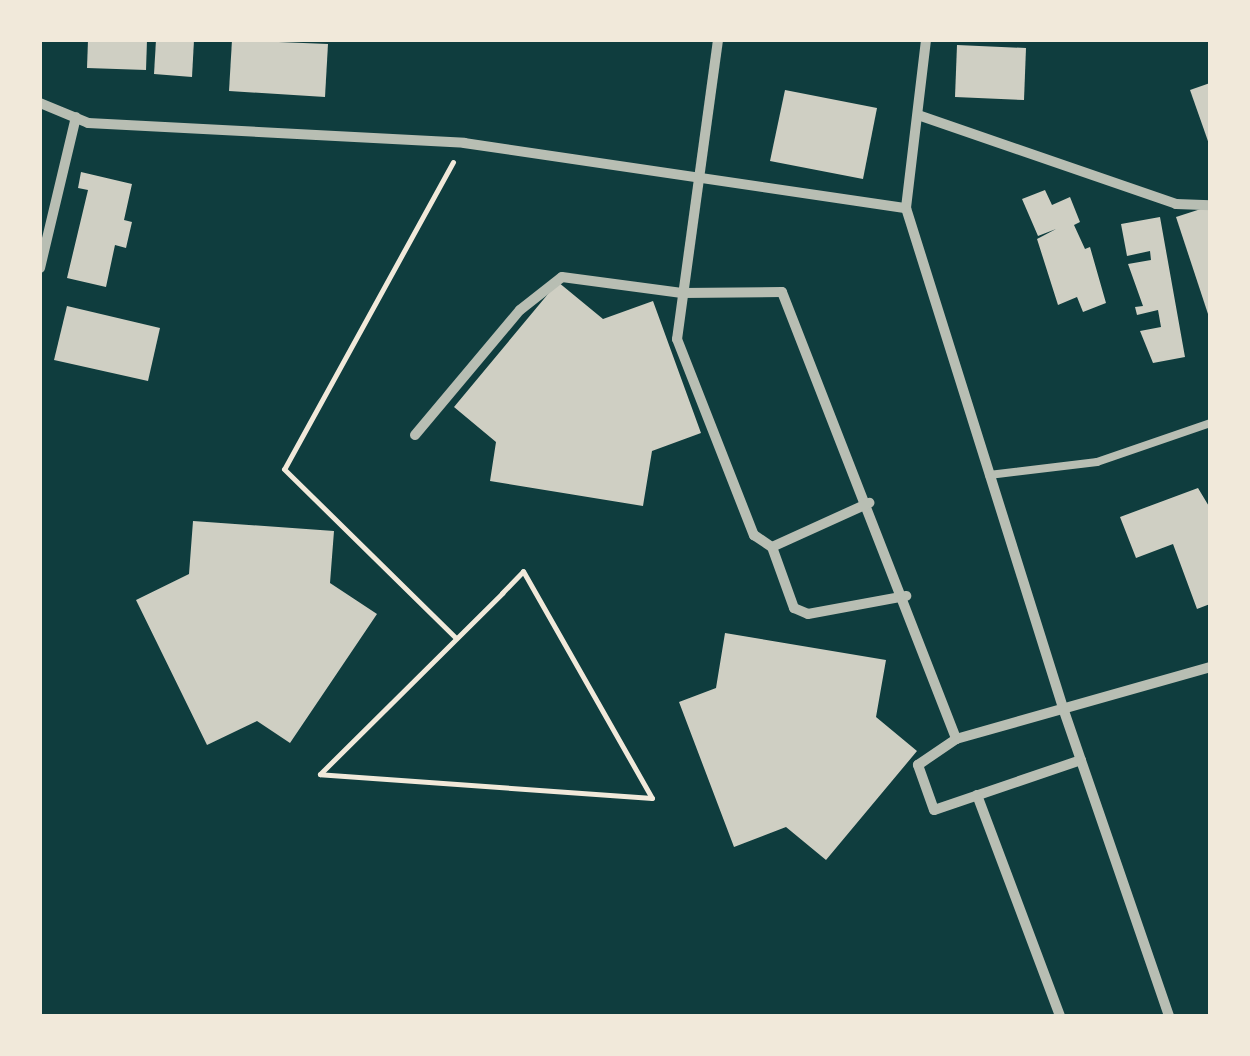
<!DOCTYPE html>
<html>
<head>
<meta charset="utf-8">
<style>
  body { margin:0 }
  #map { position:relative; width:1250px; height:1056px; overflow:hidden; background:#0f3d3e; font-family:"Alegreya Sans",sans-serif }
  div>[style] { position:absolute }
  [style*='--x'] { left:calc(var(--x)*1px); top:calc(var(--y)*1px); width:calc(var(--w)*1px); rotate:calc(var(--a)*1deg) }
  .building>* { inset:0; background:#cfcfc3 }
  .path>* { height:5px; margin:-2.5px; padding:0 2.5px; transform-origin:2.5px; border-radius:2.5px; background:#f1e9da }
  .service>* { height:8px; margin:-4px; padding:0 4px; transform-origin:4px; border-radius:4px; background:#b8beb3 }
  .minor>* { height:10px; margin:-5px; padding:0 5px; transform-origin:5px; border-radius:5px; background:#b8beb3 }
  span { translate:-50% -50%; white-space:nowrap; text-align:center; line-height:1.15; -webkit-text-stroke:9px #f1e9da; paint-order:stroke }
  .frame { position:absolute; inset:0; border:42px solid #f1e9da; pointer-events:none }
</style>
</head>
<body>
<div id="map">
  <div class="building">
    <i style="clip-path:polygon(88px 40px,147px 40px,146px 70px,87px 68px)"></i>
    <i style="clip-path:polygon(156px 40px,194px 40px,192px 77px,154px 74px)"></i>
    <i style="clip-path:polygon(232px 40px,328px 44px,325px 97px,229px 91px)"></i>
    <i style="clip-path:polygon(957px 45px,1026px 48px,1024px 100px,955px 97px)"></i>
    <i style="clip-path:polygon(1210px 83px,1210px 144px,1209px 144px,1190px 90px)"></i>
    <i style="clip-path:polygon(785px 90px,877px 108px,863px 179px,770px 161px)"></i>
    <i style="clip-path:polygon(81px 172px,132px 184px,124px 220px,132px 222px,126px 248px,115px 245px,106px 287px,67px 278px,88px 190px,78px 188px)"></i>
    <i style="clip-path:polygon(1045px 190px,1052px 205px,1070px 197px,1080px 222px,1074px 225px,1085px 249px,1090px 247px,1106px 303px,1083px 312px,1077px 297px,1058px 305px,1037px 239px,1056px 229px,1038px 236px,1022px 199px)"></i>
    <i style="clip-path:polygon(1210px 206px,1210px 317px,1209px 317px,1176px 217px)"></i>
    <i style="clip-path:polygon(1160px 217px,1185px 357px,1153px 363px,1140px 331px,1161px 327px,1158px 310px,1137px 315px,1135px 307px,1143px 306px,1128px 264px,1151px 260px,1150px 251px,1127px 256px,1121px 224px)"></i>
    <i style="clip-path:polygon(558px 282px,603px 319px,653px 301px,701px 433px,652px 451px,643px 506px,490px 481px,496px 442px,454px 407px)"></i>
    <i style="clip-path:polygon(67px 306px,160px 328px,148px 381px,54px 360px)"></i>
    <i style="clip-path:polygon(1198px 488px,1210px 508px,1210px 604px,1197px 609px,1173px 544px,1136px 558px,1120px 517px)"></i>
    <i style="clip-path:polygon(193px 521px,334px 531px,330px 583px,377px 614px,290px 743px,257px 721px,207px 745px,136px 600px,189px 574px)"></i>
    <i style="clip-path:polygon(725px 633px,886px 660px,876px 717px,917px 751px,826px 860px,786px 827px,734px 847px,679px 702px,716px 688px)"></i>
  </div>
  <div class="path">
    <i style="--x:453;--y:162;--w:350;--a:118.8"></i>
    <i style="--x:284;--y:469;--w:241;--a:44.5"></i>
    <i style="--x:523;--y:571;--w:261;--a:60.4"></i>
    <i style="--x:652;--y:798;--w:333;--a:-175.9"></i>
    <i style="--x:320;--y:774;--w:257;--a:-44.8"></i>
    <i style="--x:502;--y:593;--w:30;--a:-46"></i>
  </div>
  <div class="service">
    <i style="--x:989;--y:475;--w:109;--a:-6.9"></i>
    <i style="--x:1097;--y:462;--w:120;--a:-19"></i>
  </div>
  <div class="minor">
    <i style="--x:718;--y:40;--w:302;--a:97.8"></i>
    <i style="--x:677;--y:339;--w:211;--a:68.6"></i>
    <i style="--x:754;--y:535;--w:22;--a:34"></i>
    <i style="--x:772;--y:547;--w:65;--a:70.2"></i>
    <i style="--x:794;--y:608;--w:15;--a:23"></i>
    <i style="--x:808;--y:614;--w:100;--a:-10.4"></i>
    <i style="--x:926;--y:40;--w:169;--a:96.8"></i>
    <i style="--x:906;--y:208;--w:527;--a:72.56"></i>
    <i style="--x:1064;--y:711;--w:323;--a:71"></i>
    <i style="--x:40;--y:103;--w:52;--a:22.6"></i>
    <i style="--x:88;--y:123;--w:377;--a:3"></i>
    <i style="--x:464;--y:143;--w:447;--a:8.4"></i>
    <i style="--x:918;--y:115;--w:273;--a:19"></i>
    <i style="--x:1176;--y:204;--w:34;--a:2"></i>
    <i style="--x:40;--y:268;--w:155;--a:-76.6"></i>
    <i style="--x:415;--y:435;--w:163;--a:-50"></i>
    <i style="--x:520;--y:310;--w:53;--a:-38.2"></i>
    <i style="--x:562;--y:277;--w:121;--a:7.6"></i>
    <i style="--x:682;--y:293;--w:100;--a:-0.6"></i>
    <i style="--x:782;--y:292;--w:480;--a:68.7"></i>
    <i style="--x:772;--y:547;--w:107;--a:-24.4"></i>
    <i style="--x:1081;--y:760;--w:155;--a:161.2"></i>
    <i style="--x:934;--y:810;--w:48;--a:-109.6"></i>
    <i style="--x:918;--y:765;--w:46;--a:-34.4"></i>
    <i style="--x:956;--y:739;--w:264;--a:-15.8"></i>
    <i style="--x:977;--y:795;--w:236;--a:69.4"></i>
  </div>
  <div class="frame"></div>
</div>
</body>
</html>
